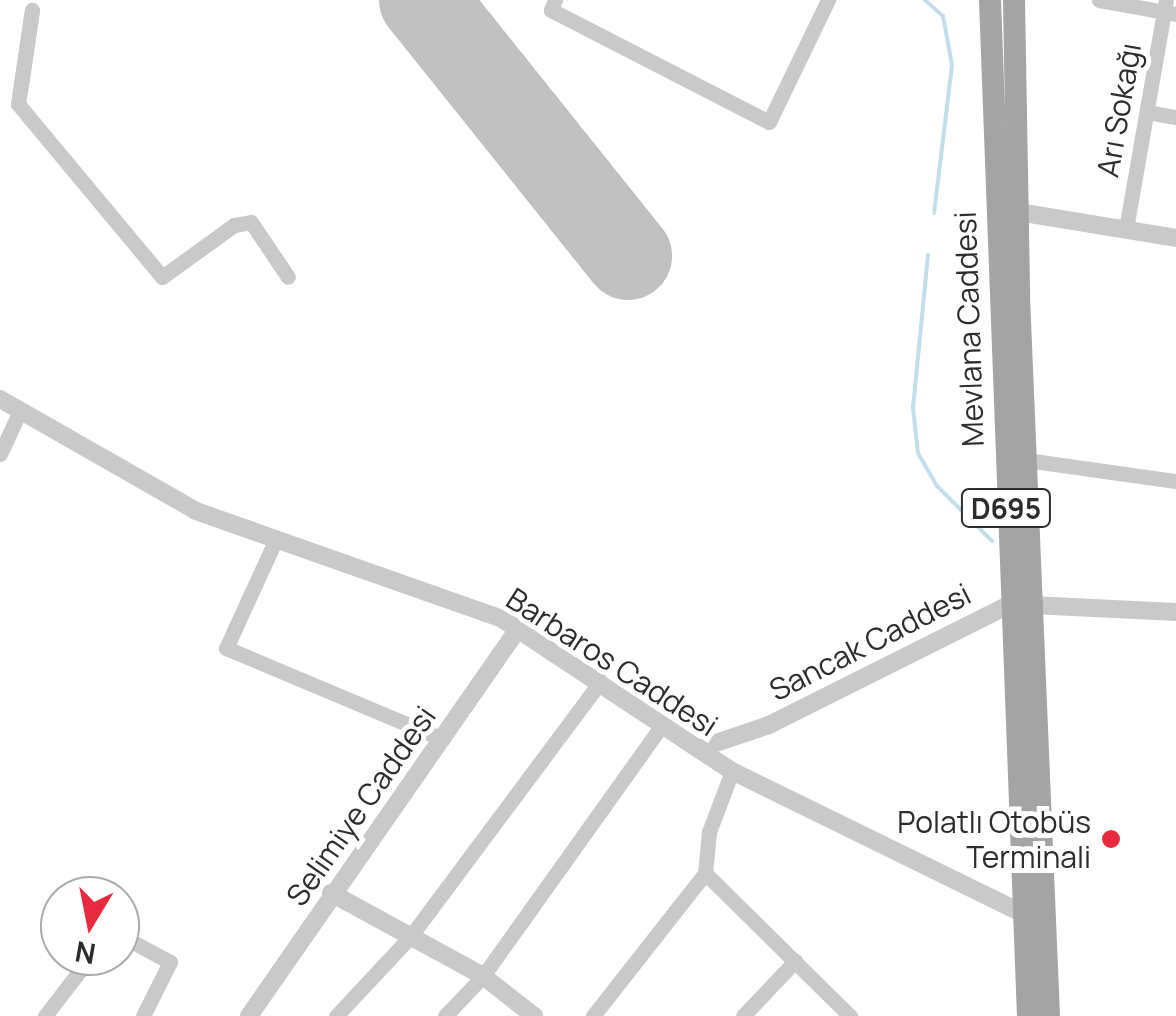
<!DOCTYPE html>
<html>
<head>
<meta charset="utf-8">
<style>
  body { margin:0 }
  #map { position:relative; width:1176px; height:1016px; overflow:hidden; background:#fff; font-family:Manrope,sans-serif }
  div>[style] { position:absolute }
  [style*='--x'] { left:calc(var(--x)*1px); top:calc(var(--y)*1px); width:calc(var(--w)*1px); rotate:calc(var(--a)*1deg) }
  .stream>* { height:4px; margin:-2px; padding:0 2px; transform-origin:2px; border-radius:2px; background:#c4ddeb }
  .runway>* { height:88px; margin:-44px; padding:0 44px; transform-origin:44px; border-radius:44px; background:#c0c0c0 }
  .minor>* { height:15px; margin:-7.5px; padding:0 7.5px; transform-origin:7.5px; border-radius:7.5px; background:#c9c9c9 }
  .tertiary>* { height:18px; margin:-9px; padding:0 9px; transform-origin:9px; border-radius:9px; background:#c9c9c9 }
  .primary>* { height:22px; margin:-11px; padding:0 11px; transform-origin:11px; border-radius:11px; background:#a4a4a4 }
  .dots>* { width:28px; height:28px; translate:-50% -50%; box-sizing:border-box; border:5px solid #fff; border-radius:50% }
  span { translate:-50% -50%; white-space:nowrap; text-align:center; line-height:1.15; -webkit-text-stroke:10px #fff; paint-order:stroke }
  .shield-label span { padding:2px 8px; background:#fff; border:2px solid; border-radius:8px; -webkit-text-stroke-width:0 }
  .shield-label { font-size:28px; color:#2c2c2c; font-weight:700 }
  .street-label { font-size:30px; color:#2c2c2c }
  .poi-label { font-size:30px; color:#2c2c2c }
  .right { translate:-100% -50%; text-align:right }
  .north { position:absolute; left:40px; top:876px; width:100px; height:100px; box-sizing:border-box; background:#fff; border:2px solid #ababab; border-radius:50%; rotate:190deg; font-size:28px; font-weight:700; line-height:40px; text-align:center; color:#2c2c2c }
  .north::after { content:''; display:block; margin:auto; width:35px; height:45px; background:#e72a3e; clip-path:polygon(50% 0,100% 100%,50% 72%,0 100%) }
</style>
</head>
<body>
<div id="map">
  <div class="stream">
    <i style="--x:925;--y:0;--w:24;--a:42"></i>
    <i style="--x:943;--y:16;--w:50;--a:79.6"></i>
    <i style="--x:952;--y:65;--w:149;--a:96.9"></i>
    <i style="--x:928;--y:255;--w:154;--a:95.6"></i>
    <i style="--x:913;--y:408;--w:45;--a:83.7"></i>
    <i style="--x:918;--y:453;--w:38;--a:60"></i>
    <i style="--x:937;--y:486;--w:78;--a:45"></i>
  </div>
  <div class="runway">
    <i style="--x:423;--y:0;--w:328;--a:51.3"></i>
  </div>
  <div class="minor">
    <i style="--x:555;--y:0;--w:11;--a:112"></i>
    <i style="--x:551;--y:10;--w:245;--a:27.2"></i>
    <i style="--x:769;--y:122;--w:136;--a:-64.2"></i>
    <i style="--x:1099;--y:0;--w:78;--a:10.3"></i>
    <i style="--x:20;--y:92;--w:83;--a:-81.7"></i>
    <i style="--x:32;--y:10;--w:95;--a:98.5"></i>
    <i style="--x:18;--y:104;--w:225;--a:50.2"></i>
    <i style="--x:162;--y:277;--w:89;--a:-35.8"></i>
    <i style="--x:234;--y:225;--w:17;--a:-10"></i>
    <i style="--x:251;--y:222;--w:66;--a:56.1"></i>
    <i style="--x:1147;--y:112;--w:29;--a:10"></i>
    <i style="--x:1126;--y:229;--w:232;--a:-80.1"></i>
    <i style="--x:0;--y:454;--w:47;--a:-65.1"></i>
    <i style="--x:1026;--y:460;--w:151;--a:8"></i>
    <i style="--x:276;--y:539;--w:120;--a:114.6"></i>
    <i style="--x:226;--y:648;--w:235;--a:22.8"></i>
    <i style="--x:705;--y:873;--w:204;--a:44.6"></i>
    <i style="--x:120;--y:935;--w:57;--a:28.4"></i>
    <i style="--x:170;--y:962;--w:60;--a:116.6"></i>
    <i style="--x:45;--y:1016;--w:76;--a:-52.5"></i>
    <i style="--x:336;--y:1016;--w:108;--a:-46.9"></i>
    <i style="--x:410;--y:937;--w:319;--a:-53.3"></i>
    <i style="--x:445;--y:1016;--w:55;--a:-46.5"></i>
    <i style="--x:483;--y:976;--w:308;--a:-54.5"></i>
    <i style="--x:593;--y:1016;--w:182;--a:-51.9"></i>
    <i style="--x:705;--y:873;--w:41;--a:-84.4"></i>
    <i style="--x:709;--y:832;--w:65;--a:-69.3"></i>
    <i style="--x:743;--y:1016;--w:76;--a:-46.6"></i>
  </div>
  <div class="tertiary">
    <i style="--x:1018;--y:212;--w:160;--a:9.3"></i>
    <i style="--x:0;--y:399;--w:226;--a:29.7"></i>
    <i style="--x:196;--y:511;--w:324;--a:19.4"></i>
    <i style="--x:502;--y:619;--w:276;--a:33.5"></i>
    <i style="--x:732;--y:771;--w:325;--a:26.1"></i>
    <i style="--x:698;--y:749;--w:75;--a:-18.7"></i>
    <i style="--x:769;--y:725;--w:271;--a:-26.6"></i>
    <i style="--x:1011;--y:604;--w:165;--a:2.8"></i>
    <i style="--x:331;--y:893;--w:173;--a:28.6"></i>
    <i style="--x:483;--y:976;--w:65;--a:38.1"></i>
    <i style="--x:249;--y:1016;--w:474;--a:-55.2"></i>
  </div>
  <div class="primary">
    <i style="--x:990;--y:0;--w:1017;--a:87.86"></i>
    <i style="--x:1014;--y:0;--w:297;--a:89"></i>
    <i style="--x:1019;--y:297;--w:720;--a:87.61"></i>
  </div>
  <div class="dots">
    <i style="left:1111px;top:839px;background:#e72a3e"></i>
  </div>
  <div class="shield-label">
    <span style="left:1006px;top:508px">D695</span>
  </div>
  <div class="street-label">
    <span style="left:1119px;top:110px;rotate:-80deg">Arı Sokağı</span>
    <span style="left:969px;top:329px;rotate:-92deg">Mevlana Caddesi</span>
    <span style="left:870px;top:642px;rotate:-27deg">Sancak Caddesi</span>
    <span style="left:612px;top:662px;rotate:33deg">Barbaros Caddesi</span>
    <span style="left:361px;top:806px;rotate:-55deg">Selimiye Caddesi</span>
  </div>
  <div class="poi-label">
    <span class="right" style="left:1091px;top:839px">Polatlı Otobüs<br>Terminali</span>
  </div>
  <div class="north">N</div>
</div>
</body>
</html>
